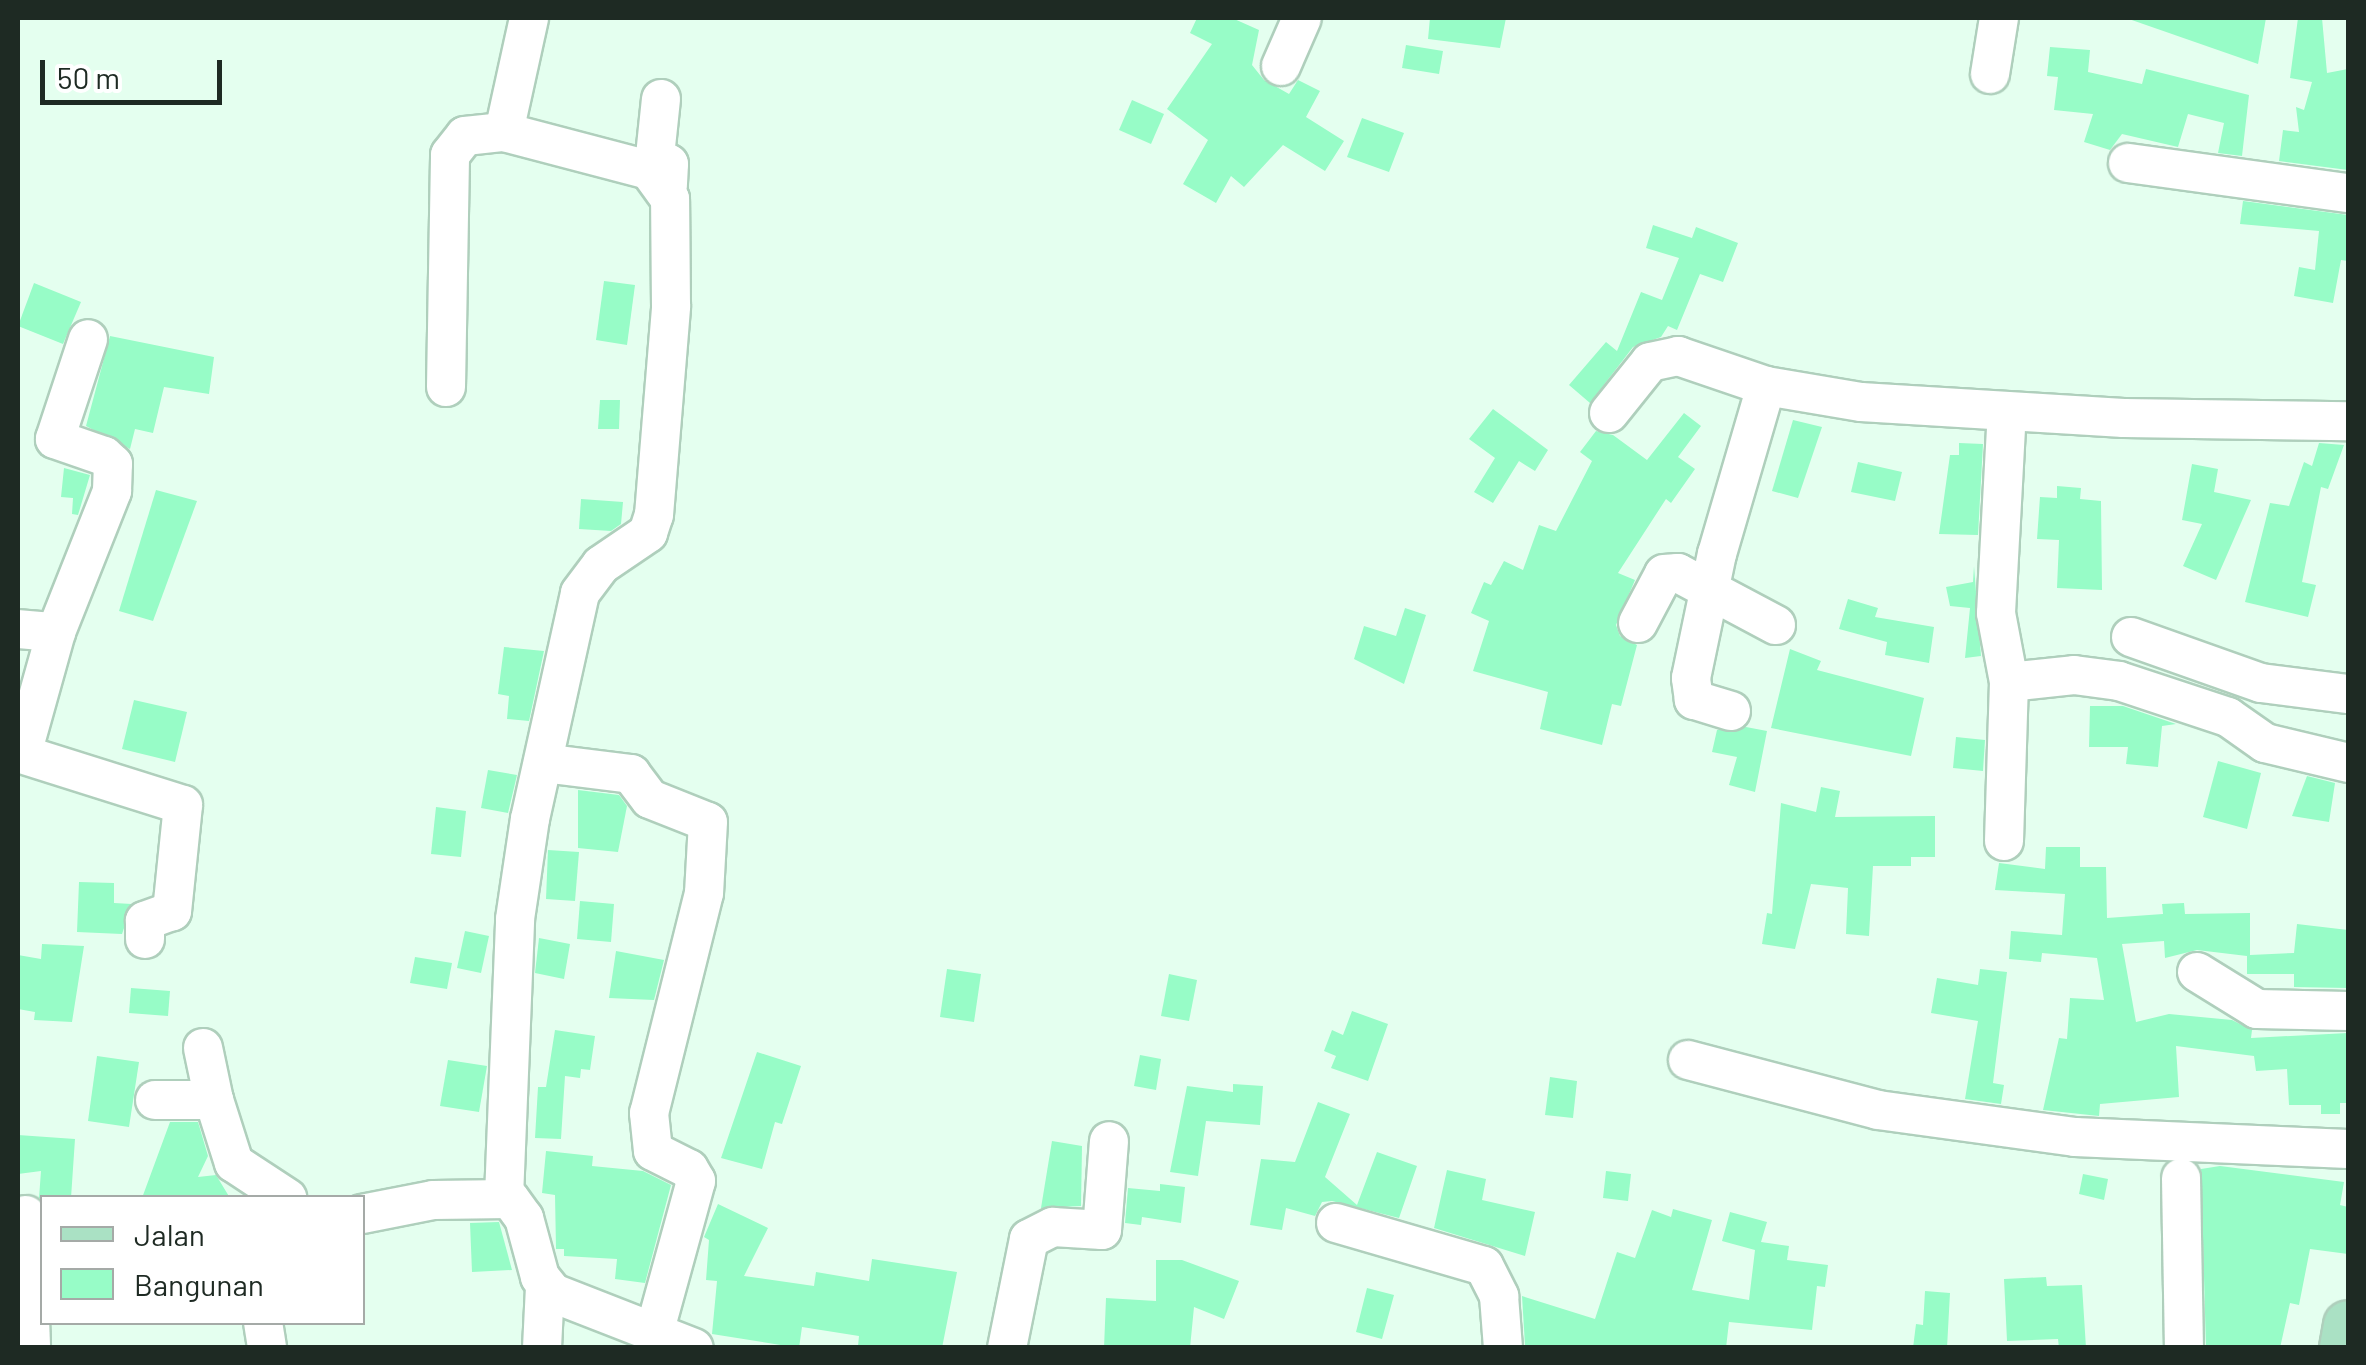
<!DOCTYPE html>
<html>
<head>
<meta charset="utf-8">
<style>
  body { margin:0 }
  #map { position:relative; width:2366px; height:1365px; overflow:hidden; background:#e4ffef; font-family:Barlow,sans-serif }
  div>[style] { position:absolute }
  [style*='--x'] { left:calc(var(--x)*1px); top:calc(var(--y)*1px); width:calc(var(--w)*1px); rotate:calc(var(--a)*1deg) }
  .building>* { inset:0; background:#97fcc7 }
  .roads { filter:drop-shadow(2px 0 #afcfbc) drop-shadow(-2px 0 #afcfbc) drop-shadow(0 2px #afcfbc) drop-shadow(0 -2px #afcfbc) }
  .minor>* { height:38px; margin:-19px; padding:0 19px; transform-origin:19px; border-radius:19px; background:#fff }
  .major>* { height:48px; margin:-24px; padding:0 24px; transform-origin:24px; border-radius:24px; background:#aae1c4 }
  span { translate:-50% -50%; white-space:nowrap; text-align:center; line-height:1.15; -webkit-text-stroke:9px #fff; paint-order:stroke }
  .frame { position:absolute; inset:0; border:20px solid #1e2a23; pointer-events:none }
  .legend { position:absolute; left:40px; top:1195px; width:325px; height:130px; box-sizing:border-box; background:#fff; border:2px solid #a5aaa7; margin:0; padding:12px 18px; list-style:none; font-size:30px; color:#1e2a23 }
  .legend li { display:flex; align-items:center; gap:20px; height:50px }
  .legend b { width:50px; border:2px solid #a5aaa7 }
  .scale { position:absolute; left:40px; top:60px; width:182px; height:45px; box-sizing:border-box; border:5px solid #1e2a23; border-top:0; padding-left:12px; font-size:30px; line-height:35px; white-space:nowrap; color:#1e2a23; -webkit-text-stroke:8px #fff; paint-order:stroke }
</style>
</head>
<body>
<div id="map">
  <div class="building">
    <i style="clip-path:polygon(1197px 18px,1232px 18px,1259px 30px,1252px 65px,1264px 80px,1289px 94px,1298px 80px,1320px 91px,1306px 117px,1344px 141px,1325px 171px,1283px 145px,1244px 187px,1231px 176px,1216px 203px,1183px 184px,1208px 140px,1167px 109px,1212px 44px,1190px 33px)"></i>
    <i style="clip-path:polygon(1430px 18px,1506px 18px,1500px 48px,1428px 39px)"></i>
    <i style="clip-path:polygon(2126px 18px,2266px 18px,2258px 64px)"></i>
    <i style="clip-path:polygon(2298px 18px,2322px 18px,2327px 73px,2348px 69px,2348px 170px,2279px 161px,2283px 130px,2299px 132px,2296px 107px,2304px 110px,2312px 82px,2290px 78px)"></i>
    <i style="clip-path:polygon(1406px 45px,1443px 51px,1439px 74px,1402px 68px)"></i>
    <i style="clip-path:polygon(2050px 47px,2090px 50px,2088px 72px,2142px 84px,2146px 69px,2249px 95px,2242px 156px,2218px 153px,2224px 123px,2188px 114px,2178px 147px,2122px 134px,2110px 150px,2084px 142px,2093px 114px,2054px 110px,2058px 77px,2047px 76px)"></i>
    <i style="clip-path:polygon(1132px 100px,1164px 114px,1151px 144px,1119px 130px)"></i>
    <i style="clip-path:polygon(1362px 118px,1404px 133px,1389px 172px,1347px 157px)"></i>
    <i style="clip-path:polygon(2243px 201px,2348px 215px,2348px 261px,2341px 260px,2333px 303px,2294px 296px,2299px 267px,2315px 270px,2319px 231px,2240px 224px)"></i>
    <i style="clip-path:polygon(1653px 225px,1692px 238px,1696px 227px,1738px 243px,1723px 282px,1700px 274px,1677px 330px,1668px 326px,1661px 337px,1633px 347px,1590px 403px,1569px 385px,1606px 342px,1617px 351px,1641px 292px,1662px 300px,1679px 258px,1646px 248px)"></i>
    <i style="clip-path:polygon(604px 281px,635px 285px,627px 345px,596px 340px)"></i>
    <i style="clip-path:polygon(34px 283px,81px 302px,63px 344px,18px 326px)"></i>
    <i style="clip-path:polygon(110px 336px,214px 357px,209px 394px,164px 387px,153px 433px,135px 429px,130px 449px,86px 426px)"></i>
    <i style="clip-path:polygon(600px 400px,620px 400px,619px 429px,598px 429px)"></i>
    <i style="clip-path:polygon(1493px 409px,1548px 450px,1535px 471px,1519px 461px,1493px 503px,1474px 492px,1495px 458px,1469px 439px)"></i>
    <i style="clip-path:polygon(1684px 413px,1701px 426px,1678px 457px,1695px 469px,1671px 503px,1666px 499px,1618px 573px,1635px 580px,1616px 625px,1620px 636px,1637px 645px,1621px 706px,1612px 704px,1602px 745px,1540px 729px,1548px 692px,1473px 671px,1489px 621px,1471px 613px,1484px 582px,1491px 585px,1504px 561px,1523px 570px,1539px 525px,1556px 531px,1592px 461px,1580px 452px,1596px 431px,1613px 435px,1647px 460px)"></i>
    <i style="clip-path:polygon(1793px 420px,1822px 427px,1798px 498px,1772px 491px)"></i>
    <i style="clip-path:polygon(1959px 443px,1983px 444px,1978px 535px,1939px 534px,1950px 455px,1959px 455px)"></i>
    <i style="clip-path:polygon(2319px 443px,2344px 445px,2328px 489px,2321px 487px,2302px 582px,2316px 585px,2308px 617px,2245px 602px,2270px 503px,2289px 506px,2304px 462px,2312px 466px)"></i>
    <i style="clip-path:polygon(1858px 462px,1902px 472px,1895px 501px,1851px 492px)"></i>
    <i style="clip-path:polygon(2192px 464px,2218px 469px,2214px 492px,2251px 500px,2216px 580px,2183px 566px,2202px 524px,2182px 520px)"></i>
    <i style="clip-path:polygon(64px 468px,90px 475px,78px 515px,72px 514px,73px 498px,61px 497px)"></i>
    <i style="clip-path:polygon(2057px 486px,2081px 488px,2080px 499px,2101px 501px,2102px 590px,2057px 588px,2059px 540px,2037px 539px,2040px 497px,2057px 498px)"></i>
    <i style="clip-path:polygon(156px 490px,197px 501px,153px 621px,119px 611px)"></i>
    <i style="clip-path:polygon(581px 499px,623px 502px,621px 524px,611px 531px,579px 529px)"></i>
    <i style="clip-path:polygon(1974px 566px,1981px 656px,1965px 658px,1970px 608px,1950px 606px,1946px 587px,1973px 582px)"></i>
    <i style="clip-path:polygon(1848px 599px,1878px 608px,1875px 617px,1934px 627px,1929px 663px,1885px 655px,1887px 642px,1839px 629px)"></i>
    <i style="clip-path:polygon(1405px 608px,1426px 615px,1404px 684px,1354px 659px,1364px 626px,1396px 636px)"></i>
    <i style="clip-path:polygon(504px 647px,544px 651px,529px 721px,507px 719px,509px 696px,498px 694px)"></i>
    <i style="clip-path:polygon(1790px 649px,1821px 661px,1817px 670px,1924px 698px,1911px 756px,1771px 728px)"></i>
    <i style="clip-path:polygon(134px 700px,187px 712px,175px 762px,122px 749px)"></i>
    <i style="clip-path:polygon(2090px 706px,2123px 706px,2176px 724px,2162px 726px,2158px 767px,2126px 764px,2128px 747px,2089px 747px)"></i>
    <i style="clip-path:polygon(1746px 727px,1767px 731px,1755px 792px,1729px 785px,1737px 757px,1712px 752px,1717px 730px)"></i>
    <i style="clip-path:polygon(1956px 737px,1985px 740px,1983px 771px,1953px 768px)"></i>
    <i style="clip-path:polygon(2218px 761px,2261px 773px,2247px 829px,2203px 817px)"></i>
    <i style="clip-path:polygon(488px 770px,517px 775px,508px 813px,481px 808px)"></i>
    <i style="clip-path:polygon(2307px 776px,2335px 783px,2329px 822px,2292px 816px)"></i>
    <i style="clip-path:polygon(1821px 787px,1840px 791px,1835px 817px,1935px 816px,1935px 857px,1911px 857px,1911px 866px,1873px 866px,1869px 936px,1846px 934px,1848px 888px,1811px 884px,1795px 949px,1762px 944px,1767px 913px,1772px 914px,1781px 803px,1816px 812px)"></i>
    <i style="clip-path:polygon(578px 790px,619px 795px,627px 806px,618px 852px,578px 848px)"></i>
    <i style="clip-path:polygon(436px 807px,466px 811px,461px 857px,431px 854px)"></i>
    <i style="clip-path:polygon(2046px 847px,2080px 847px,2080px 867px,2106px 867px,2107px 918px,2163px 914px,2162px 904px,2184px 903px,2185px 914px,2250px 913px,2250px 955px,2294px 953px,2297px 924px,2348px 930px,2348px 988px,2294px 987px,2294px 974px,2247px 974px,2247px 956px,2197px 950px,2165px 958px,2164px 941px,2122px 944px,2136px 1022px,2169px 1014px,2232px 1020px,2252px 1030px,2251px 1038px,2348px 1033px,2348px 1103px,2340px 1103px,2340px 1114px,2321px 1114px,2321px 1105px,2289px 1105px,2287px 1069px,2256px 1071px,2254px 1056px,2176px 1046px,2179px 1097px,2100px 1104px,2099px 1116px,2043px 1110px,2059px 1038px,2067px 1039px,2070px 998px,2104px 1000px,2097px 958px,2042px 953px,2041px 962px,2009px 959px,2011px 931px,2062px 935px,2065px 894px,1995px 890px,1999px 863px,2045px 869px)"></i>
    <i style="clip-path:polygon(548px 850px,579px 852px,575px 901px,546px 899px)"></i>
    <i style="clip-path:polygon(79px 882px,114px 883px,114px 903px,132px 904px,122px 934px,77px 932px)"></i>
    <i style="clip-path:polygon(580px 901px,614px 904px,611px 942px,577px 939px)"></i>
    <i style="clip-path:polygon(465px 931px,489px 936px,481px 973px,457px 968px)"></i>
    <i style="clip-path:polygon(539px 938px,570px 944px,564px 979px,535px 973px)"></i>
    <i style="clip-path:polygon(42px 944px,84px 946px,72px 1022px,34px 1020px,35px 1012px,18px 1009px,18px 955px,41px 959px)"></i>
    <i style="clip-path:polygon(616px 951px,664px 960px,654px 1000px,609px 998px)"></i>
    <i style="clip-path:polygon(415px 957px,452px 963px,447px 989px,410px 983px)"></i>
    <i style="clip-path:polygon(947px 969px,981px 974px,974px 1022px,940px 1017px)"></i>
    <i style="clip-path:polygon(1980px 969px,2007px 972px,1993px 1083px,2004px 1085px,2001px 1104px,1965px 1099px,1978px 1021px,1931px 1013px,1937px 978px,1978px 985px)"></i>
    <i style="clip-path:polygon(1169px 974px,1197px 980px,1189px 1021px,1161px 1016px)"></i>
    <i style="clip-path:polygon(131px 988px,170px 991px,168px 1016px,129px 1013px)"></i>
    <i style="clip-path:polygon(1352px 1011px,1388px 1024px,1368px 1081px,1331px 1068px,1336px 1056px,1324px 1051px,1332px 1030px,1343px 1035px)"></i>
    <i style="clip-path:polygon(555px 1030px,595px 1036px,590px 1070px,581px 1069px,580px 1078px,565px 1076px,561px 1139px,535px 1138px,538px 1087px,546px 1087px)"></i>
    <i style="clip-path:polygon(757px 1052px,801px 1066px,782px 1124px,775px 1122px,762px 1169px,721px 1158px)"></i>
    <i style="clip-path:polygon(1140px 1055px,1161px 1059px,1156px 1090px,1134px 1086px)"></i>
    <i style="clip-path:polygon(97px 1056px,139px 1062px,129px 1127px,88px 1121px)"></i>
    <i style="clip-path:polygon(448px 1060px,487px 1066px,479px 1112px,440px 1106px)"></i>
    <i style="clip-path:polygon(1550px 1077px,1577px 1081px,1573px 1118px,1545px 1115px)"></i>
    <i style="clip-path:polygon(1233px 1084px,1263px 1086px,1260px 1125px,1206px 1121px,1198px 1176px,1170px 1172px,1187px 1086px,1233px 1092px)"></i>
    <i style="clip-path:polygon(1318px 1102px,1350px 1114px,1325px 1177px,1357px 1205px,1377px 1152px,1417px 1166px,1399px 1218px,1332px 1201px,1322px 1202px,1315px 1216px,1286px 1208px,1282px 1230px,1250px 1225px,1261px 1159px,1295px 1162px)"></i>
    <i style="clip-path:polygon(170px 1122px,198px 1122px,208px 1156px,198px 1177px,216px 1175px,230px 1198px,142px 1198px)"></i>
    <i style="clip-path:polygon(18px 1135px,75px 1139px,71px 1198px,39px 1198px,41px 1171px,18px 1174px)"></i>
    <i style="clip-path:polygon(1052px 1141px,1082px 1146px,1081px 1206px,1041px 1208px)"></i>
    <i style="clip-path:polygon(546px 1151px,593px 1156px,592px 1166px,643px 1171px,671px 1185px,645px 1283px,615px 1279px,617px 1259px,564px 1256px,564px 1249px,556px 1249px,555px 1195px,542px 1193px)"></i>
    <i style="clip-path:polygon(2220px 1166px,2344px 1182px,2340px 1205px,2348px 1207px,2348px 1254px,2310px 1249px,2299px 1305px,2290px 1303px,2280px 1348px,2206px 1348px,2201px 1169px)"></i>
    <i style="clip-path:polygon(1447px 1170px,1486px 1179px,1482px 1200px,1535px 1212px,1525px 1256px,1434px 1228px)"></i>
    <i style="clip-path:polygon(1606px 1171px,1631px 1174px,1628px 1201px,1603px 1198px)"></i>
    <i style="clip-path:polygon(2083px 1174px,2108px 1179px,2104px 1200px,2079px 1194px)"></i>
    <i style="clip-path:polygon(1160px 1184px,1185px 1187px,1181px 1223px,1142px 1217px,1141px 1225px,1125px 1223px,1128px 1188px,1160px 1191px)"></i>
    <i style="clip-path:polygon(718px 1204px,768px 1228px,744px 1276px,814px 1286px,816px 1272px,869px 1281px,872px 1259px,957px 1272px,942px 1348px,869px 1348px,858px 1346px,859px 1336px,802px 1327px,799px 1348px,712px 1334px,717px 1281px,706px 1280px,709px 1240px,704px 1237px)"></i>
    <i style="clip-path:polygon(1673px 1209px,1712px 1220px,1692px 1290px,1749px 1300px,1755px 1250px,1722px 1241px,1730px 1212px,1767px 1222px,1761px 1242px,1789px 1246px,1787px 1260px,1828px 1265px,1825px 1287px,1817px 1286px,1812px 1330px,1729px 1322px,1726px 1348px,1525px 1345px,1522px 1296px,1595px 1319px,1617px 1252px,1635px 1258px,1652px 1210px,1671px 1217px)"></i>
    <i style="clip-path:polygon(499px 1222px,512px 1270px,472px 1272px,470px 1223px)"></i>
    <i style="clip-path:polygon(1156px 1260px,1182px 1260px,1239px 1281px,1224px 1319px,1194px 1307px,1190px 1348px,1104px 1348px,1106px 1298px,1156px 1301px)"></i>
    <i style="clip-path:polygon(2046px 1277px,2047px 1286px,2082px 1285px,2086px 1348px,2059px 1348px,2058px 1339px,2007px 1341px,2004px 1279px)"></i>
    <i style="clip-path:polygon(1367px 1288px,1394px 1295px,1382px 1339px,1356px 1332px)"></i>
    <i style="clip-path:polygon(1925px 1291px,1950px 1293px,1947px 1348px,1913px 1348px,1916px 1324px,1923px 1325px)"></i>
  </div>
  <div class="roads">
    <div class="minor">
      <i style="--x:1281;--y:66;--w:52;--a:-66.4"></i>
      <i style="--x:1990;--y:74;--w:57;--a:-80.9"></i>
      <i style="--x:661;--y:99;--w:57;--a:96"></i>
      <i style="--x:655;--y:156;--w:16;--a:30"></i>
      <i style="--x:669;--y:164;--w:22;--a:93"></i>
      <i style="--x:2128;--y:163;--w:222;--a:7.8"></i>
      <i style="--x:446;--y:387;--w:232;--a:-89"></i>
      <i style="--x:450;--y:155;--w:24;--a:-52"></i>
      <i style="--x:465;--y:136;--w:39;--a:-6"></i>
      <i style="--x:1609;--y:413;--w:65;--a:-51.2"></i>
      <i style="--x:1650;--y:362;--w:29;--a:-12"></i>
      <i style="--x:1678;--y:356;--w:93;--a:18.8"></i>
      <i style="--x:1766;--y:386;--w:96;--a:9.6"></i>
      <i style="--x:1861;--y:402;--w:263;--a:3.5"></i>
      <i style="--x:2124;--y:418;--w:224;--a:0.8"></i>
      <i style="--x:1638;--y:623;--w:55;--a:-62"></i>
      <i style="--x:1664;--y:574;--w:14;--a:-4"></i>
      <i style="--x:1678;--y:573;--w:111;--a:28"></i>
      <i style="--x:18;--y:629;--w:38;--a:5"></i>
      <i style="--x:2131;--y:637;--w:138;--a:19.5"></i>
      <i style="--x:2261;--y:683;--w:88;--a:7.2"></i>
      <i style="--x:2009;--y:682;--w:65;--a:-6.1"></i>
      <i style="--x:2074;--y:675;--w:45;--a:7.6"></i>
      <i style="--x:2119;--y:681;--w:115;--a:18.3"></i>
      <i style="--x:2228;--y:717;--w:45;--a:35.1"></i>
      <i style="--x:2265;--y:743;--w:85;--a:13.5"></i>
      <i style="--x:1731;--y:711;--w:39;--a:-163"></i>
      <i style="--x:1694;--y:700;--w:22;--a:-98"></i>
      <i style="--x:1691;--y:678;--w:127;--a:-78.2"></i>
      <i style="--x:1717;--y:554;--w:175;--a:-73.7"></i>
      <i style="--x:18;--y:753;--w:173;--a:17.5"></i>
      <i style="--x:183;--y:805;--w:107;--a:95.9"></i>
      <i style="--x:172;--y:911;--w:29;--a:160"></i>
      <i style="--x:145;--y:921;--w:18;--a:90"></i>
      <i style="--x:22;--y:754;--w:127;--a:-74.4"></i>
      <i style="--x:56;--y:632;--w:152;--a:-68.3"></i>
      <i style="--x:112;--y:491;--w:27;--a:-88"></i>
      <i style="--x:113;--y:464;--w:12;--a:-138"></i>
      <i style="--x:104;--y:456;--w:52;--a:-160.9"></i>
      <i style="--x:55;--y:439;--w:105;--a:-71.7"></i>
      <i style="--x:543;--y:763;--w:89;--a:7.1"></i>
      <i style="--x:631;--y:774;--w:31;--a:53"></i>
      <i style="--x:650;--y:799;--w:62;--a:21.6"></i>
      <i style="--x:708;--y:822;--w:71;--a:93.2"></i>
      <i style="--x:704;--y:893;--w:227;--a:104"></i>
      <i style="--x:649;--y:1113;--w:38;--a:84"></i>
      <i style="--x:653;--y:1151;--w:40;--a:26.6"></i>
      <i style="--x:689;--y:1169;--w:14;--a:60"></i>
      <i style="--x:696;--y:1181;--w:159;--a:105.4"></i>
      <i style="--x:2004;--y:841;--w:159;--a:-88.2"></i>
      <i style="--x:2009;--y:682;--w:70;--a:-100.7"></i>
      <i style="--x:1996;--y:613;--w:202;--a:-86.9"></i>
      <i style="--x:2197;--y:972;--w:70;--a:31.7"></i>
      <i style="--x:2257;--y:1009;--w:91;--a:1.3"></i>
      <i style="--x:203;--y:1048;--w:53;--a:78.1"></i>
      <i style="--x:1688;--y:1060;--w:196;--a:14.7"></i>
      <i style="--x:1878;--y:1110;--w:199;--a:7.8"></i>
      <i style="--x:2075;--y:1137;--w:273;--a:2.5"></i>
      <i style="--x:155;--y:1100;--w:59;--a:0"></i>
      <i style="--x:214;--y:1100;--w:66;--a:72.4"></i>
      <i style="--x:234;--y:1163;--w:64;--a:33.4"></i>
      <i style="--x:2181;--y:1178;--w:170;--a:89"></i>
      <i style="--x:504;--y:1197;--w:278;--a:-87.7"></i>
      <i style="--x:515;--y:919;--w:101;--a:-81.5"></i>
      <i style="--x:530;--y:819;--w:231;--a:-77.5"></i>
      <i style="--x:580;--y:593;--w:35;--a:-53"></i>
      <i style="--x:601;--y:565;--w:57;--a:-34.2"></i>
      <i style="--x:648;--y:533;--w:19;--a:-72"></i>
      <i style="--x:654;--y:515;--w:210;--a:-85.3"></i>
      <i style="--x:671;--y:306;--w:107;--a:-90.5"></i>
      <i style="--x:670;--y:199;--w:36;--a:-126"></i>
      <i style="--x:649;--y:170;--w:150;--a:-165.3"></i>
      <i style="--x:504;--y:132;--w:117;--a:-77.6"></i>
      <i style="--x:362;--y:1214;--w:72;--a:-11.2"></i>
      <i style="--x:433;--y:1200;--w:77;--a:-0.7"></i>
      <i style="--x:510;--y:1199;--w:24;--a:54"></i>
      <i style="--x:524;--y:1218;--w:61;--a:74.8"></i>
      <i style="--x:540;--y:1277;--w:21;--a:51"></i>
      <i style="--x:553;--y:1293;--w:151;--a:21.3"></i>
      <i style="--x:26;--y:1215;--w:133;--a:87.8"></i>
      <i style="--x:1336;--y:1223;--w:154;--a:16.2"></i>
      <i style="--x:1484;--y:1266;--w:34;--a:63"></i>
      <i style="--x:1499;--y:1296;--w:52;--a:85.6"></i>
      <i style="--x:263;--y:1322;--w:26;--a:81"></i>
      <i style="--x:542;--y:1348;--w:62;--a:-87.2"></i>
      <i style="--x:1007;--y:1348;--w:111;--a:-78.6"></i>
      <i style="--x:1029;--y:1239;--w:27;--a:-27"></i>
      <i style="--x:1053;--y:1227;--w:49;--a:3.5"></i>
      <i style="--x:1102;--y:1230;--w:89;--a:-85.5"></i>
    </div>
    <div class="major">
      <i style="--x:2344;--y:1348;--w:23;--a:-80"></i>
    </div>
  </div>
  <div class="frame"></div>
  <ul class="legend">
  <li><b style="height:12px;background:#aae1c4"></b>Jalan</li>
  <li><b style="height:28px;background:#97fcc7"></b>Bangunan</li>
  </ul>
  <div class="scale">50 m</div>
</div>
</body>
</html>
